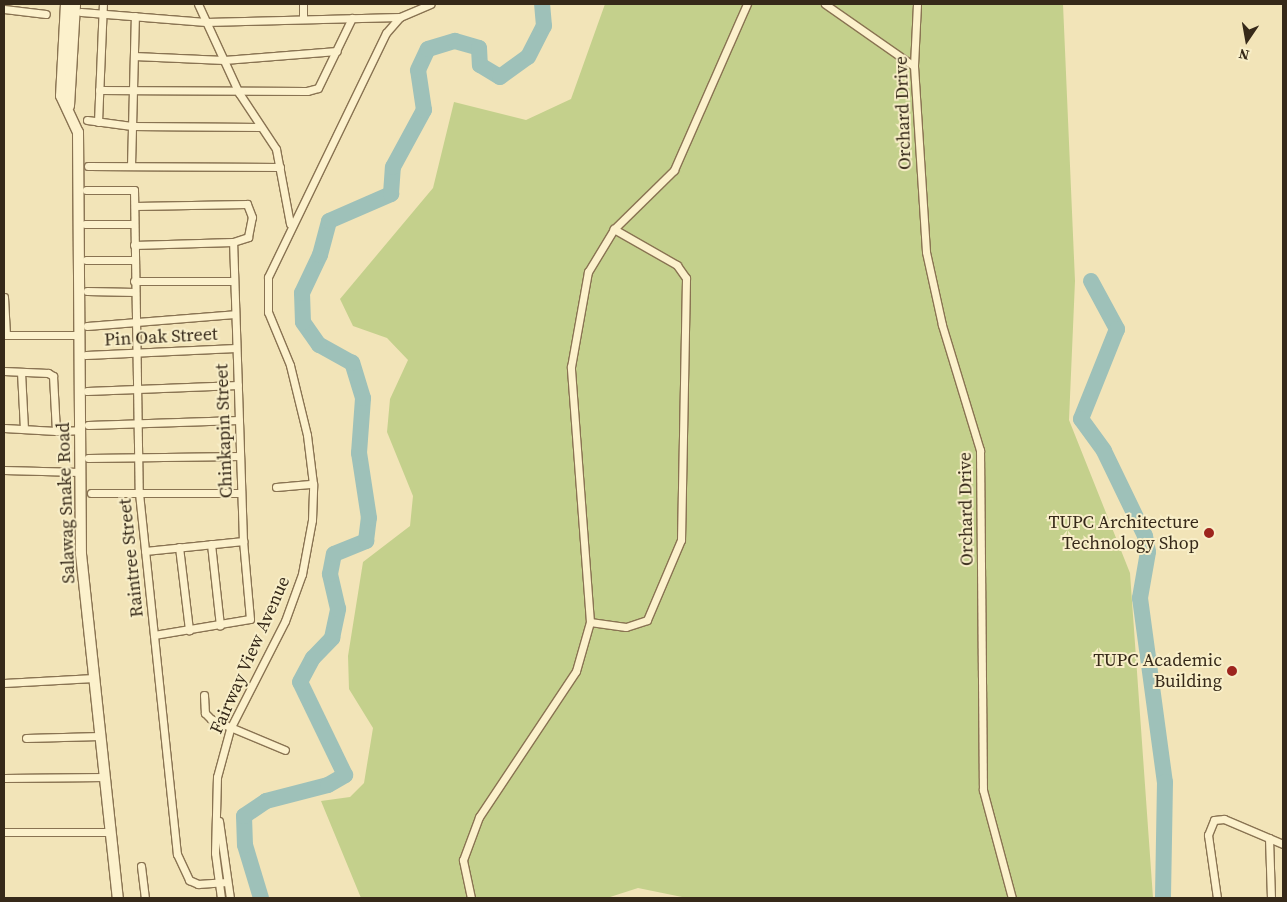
<!DOCTYPE html>
<html>
<head>
<meta charset="utf-8">
<style>
  body { margin:0 }
  #map { position:relative; width:1287px; height:902px; overflow:hidden; background:#f2e4b8; font-family:"Source Serif 4",serif }
  div>[style] { position:absolute }
  [style*='--x'] { left:calc(var(--x)*1px); top:calc(var(--y)*1px); width:calc(var(--w)*1px); rotate:calc(var(--a)*1deg) }
  .green>* { inset:0; background:#c4d08c }
  .river>* { height:16px; margin:-8px; padding:0 8px; transform-origin:8px; border-radius:8px; background:#9ec1b9 }
  .roads { filter:drop-shadow(1px 0 #897352) drop-shadow(-1px 0 #897352) drop-shadow(0 1px #897352) drop-shadow(0 -1px #897352) }
  .street>* { height:7px; margin:-3.5px; padding:0 3.5px; transform-origin:3.5px; border-radius:3.5px; background:#fcf1cc }
  .secondary>* { height:10px; margin:-5px; padding:0 5px; transform-origin:5px; border-radius:5px; background:#fcf1cc }
  .dots>* { width:14px; height:14px; translate:-50% -50%; box-sizing:border-box; border:2px solid #f8eec8; border-radius:50% }
  span { translate:-50% -50%; white-space:nowrap; text-align:center; line-height:1.15; -webkit-text-stroke:4px #f8eec8; paint-order:stroke }
  .street-label { font-size:18px; color:#362919 }
  .poi-label { font-size:18px; color:#362919 }
  .right { translate:-100% -50%; text-align:right }
  .frame { position:absolute; inset:0; border:5px solid #362919; pointer-events:none }
  .north { position:absolute; left:1222px; top:15px; width:50px; height:50px; -webkit-text-stroke:4px #f8eec8; paint-order:stroke; rotate:192deg; font-size:14px; font-weight:700; line-height:20px; text-align:center; color:#362919 }
  .north::after { content:''; display:block; margin:auto; width:18px; height:22px; background:#362919; clip-path:polygon(50% 0,100% 100%,50% 72%,0 100%) }
</style>
</head>
<body>
<div id="map">
  <div class="green">
    <i style="clip-path:polygon(605px 4px,1063px 4px,1075px 281px,1069px 420px,1130px 573px,1153px 898px,687px 898px,638px 888px,607px 898px,361px 898px,321px 801px,350px 797px,364px 783px,373px 728px,349px 689px,348px 656px,363px 562px,410px 526px,413px 496px,387px 432px,390px 399px,408px 360px,387px 338px,353px 326px,340px 299px,433px 188px,454px 102px,526px 120px,571px 99px)"></i>
  </div>
  <div class="river">
    <i style="--x:1091;--y:281;--w:55;--a:61.6"></i>
    <i style="--x:1117;--y:329;--w:97;--a:111.8"></i>
    <i style="--x:1081;--y:419;--w:39;--a:54"></i>
    <i style="--x:1104;--y:451;--w:94;--a:64.2"></i>
    <i style="--x:1145;--y:536;--w:16;--a:79"></i>
    <i style="--x:1148;--y:552;--w:47;--a:99.9"></i>
    <i style="--x:1140;--y:598;--w:186;--a:82.3"></i>
    <i style="--x:1165;--y:782;--w:116;--a:91"></i>
    <i style="--x:261;--y:898;--w:55;--a:-106.8"></i>
    <i style="--x:245;--y:845;--w:29;--a:-92"></i>
    <i style="--x:244;--y:816;--w:27;--a:-34"></i>
    <i style="--x:266;--y:801;--w:64;--a:-14.5"></i>
    <i style="--x:328;--y:785;--w:20;--a:-30"></i>
    <i style="--x:345;--y:775;--w:103;--a:-115.8"></i>
    <i style="--x:300;--y:682;--w:27;--a:-62"></i>
    <i style="--x:313;--y:658;--w:28;--a:-46"></i>
    <i style="--x:332;--y:638;--w:30;--a:-78"></i>
    <i style="--x:338;--y:609;--w:36;--a:-103"></i>
    <i style="--x:330;--y:574;--w:20;--a:-79"></i>
    <i style="--x:334;--y:554;--w:35;--a:-22"></i>
    <i style="--x:366;--y:541;--w:23;--a:-83"></i>
    <i style="--x:369;--y:518;--w:66;--a:-98.7"></i>
    <i style="--x:359;--y:453;--w:55;--a:-85.8"></i>
    <i style="--x:363;--y:398;--w:37;--a:-107"></i>
    <i style="--x:352;--y:363;--w:38;--a:-151"></i>
    <i style="--x:319;--y:345;--w:28;--a:-125"></i>
    <i style="--x:303;--y:322;--w:29;--a:-92"></i>
    <i style="--x:302;--y:293;--w:42;--a:-64.7"></i>
    <i style="--x:320;--y:255;--w:35;--a:-75"></i>
    <i style="--x:329;--y:221;--w:68;--a:-23.5"></i>
    <i style="--x:391;--y:194;--w:27;--a:-86"></i>
    <i style="--x:393;--y:167;--w:65;--a:-61.5"></i>
    <i style="--x:424;--y:110;--w:40;--a:-98.5"></i>
    <i style="--x:418;--y:70;--w:23;--a:-65"></i>
    <i style="--x:428;--y:49;--w:28;--a:-17"></i>
    <i style="--x:455;--y:41;--w:25;--a:16"></i>
    <i style="--x:479;--y:48;--w:17;--a:87"></i>
    <i style="--x:480;--y:65;--w:23;--a:31"></i>
    <i style="--x:500;--y:77;--w:34;--a:-36"></i>
    <i style="--x:528;--y:57;--w:35;--a:-63"></i>
    <i style="--x:544;--y:26;--w:22;--a:-95"></i>
  </div>
  <div class="roads">
    <div class="street">
      <i style="--x:198;--y:4;--w:98;--a:65.3"></i>
      <i style="--x:239;--y:93;--w:67;--a:56.5"></i>
      <i style="--x:276;--y:149;--w:76;--a:79.4"></i>
      <i style="--x:303;--y:4;--w:15;--a:90"></i>
      <i style="--x:825;--y:4;--w:108;--a:34.9"></i>
      <i style="--x:917;--y:4;--w:62;--a:92.8"></i>
      <i style="--x:914;--y:66;--w:186;--a:86.3"></i>
      <i style="--x:926;--y:252;--w:75;--a:77.6"></i>
      <i style="--x:942;--y:325;--w:131;--a:73.1"></i>
      <i style="--x:980;--y:450;--w:340;--a:89.5"></i>
      <i style="--x:983;--y:790;--w:112;--a:75"></i>
      <i style="--x:4;--y:9;--w:42;--a:6.8"></i>
      <i style="--x:81;--y:12;--w:125;--a:4.6"></i>
      <i style="--x:206;--y:22;--w:194;--a:-1.5"></i>
      <i style="--x:134;--y:56;--w:90;--a:2.5"></i>
      <i style="--x:224;--y:60;--w:113;--a:-4.6"></i>
      <i style="--x:99;--y:90;--w:208;--a:0.3"></i>
      <i style="--x:307;--y:91;--w:11;--a:-15"></i>
      <i style="--x:318;--y:88;--w:78;--a:-64.1"></i>
      <i style="--x:87;--y:120;--w:45;--a:7.6"></i>
      <i style="--x:132;--y:126;--w:128;--a:0.4"></i>
      <i style="--x:98;--y:122;--w:118;--a:-87.6"></i>
      <i style="--x:88;--y:166;--w:192;--a:0.3"></i>
      <i style="--x:131;--y:166;--w:150;--a:-88.5"></i>
      <i style="--x:86;--y:190;--w:48;--a:0"></i>
      <i style="--x:134;--y:190;--w:303;--a:89.1"></i>
      <i style="--x:139;--y:493;--w:363;--a:84"></i>
      <i style="--x:177;--y:854;--w:29;--a:65"></i>
      <i style="--x:189;--y:880;--w:10;--a:24"></i>
      <i style="--x:198;--y:884;--w:29;--a:-4"></i>
      <i style="--x:85;--y:224;--w:49;--a:0"></i>
      <i style="--x:134;--y:245;--w:99;--a:-1.7"></i>
      <i style="--x:233;--y:242;--w:16;--a:-18"></i>
      <i style="--x:248;--y:237;--w:20;--a:-79"></i>
      <i style="--x:252;--y:217;--w:14;--a:-111"></i>
      <i style="--x:247;--y:204;--w:112;--a:179"></i>
      <i style="--x:86;--y:260;--w:48;--a:0"></i>
      <i style="--x:134;--y:281;--w:100;--a:0"></i>
      <i style="--x:87;--y:291;--w:48;--a:1.2"></i>
      <i style="--x:4;--y:297;--w:38;--a:87"></i>
      <i style="--x:87;--y:326;--w:148;--a:-4.6"></i>
      <i style="--x:4;--y:335;--w:73;--a:0"></i>
      <i style="--x:86;--y:355;--w:150;--a:-2.7"></i>
      <i style="--x:4;--y:371;--w:44;--a:2.6"></i>
      <i style="--x:48;--y:373;--w:6;--a:31"></i>
      <i style="--x:53;--y:376;--w:55;--a:86.9"></i>
      <i style="--x:56;--y:431;--w:24;--a:-2"></i>
      <i style="--x:21;--y:372;--w:57;--a:87"></i>
      <i style="--x:87;--y:391;--w:151;--a:-2.3"></i>
      <i style="--x:88;--y:425;--w:151;--a:-1.9"></i>
      <i style="--x:4;--y:428;--w:52;--a:3.3"></i>
      <i style="--x:88;--y:458;--w:152;--a:-0.8"></i>
      <i style="--x:4;--y:470;--w:76;--a:1.5"></i>
      <i style="--x:276;--y:487;--w:37;--a:-5"></i>
      <i style="--x:91;--y:493;--w:150;--a:0"></i>
      <i style="--x:211;--y:544;--w:82;--a:83.7"></i>
      <i style="--x:179;--y:547;--w:84;--a:83.1"></i>
      <i style="--x:145;--y:551;--w:99;--a:-5.8"></i>
      <i style="--x:590;--y:622;--w:36;--a:8"></i>
      <i style="--x:626;--y:627;--w:22;--a:-18"></i>
      <i style="--x:647;--y:620;--w:87;--a:-67"></i>
      <i style="--x:681;--y:540;--w:262;--a:-88.9"></i>
      <i style="--x:686;--y:278;--w:16;--a:-125"></i>
      <i style="--x:677;--y:265;--w:73;--a:-150.3"></i>
      <i style="--x:154;--y:635;--w:97;--a:-9.5"></i>
      <i style="--x:250;--y:619;--w:78;--a:-95.1"></i>
      <i style="--x:243;--y:541;--w:299;--a:-91.9"></i>
      <i style="--x:4;--y:683;--w:90;--a:-3.2"></i>
      <i style="--x:204;--y:695;--w:18;--a:87"></i>
      <i style="--x:205;--y:713;--w:8;--a:45"></i>
      <i style="--x:211;--y:719;--w:80;--a:22.7"></i>
      <i style="--x:26;--y:738;--w:74;--a:-1.5"></i>
      <i style="--x:4;--y:778;--w:101;--a:-0.6"></i>
      <i style="--x:219;--y:821;--w:78;--a:81.9"></i>
      <i style="--x:4;--y:832;--w:106;--a:0"></i>
      <i style="--x:1269;--y:838;--w:60;--a:88.1"></i>
      <i style="--x:141;--y:866;--w:32;--a:83"></i>
      <i style="--x:221;--y:898;--w:45;--a:-97.6"></i>
      <i style="--x:215;--y:853;--w:76;--a:-88.5"></i>
      <i style="--x:217;--y:777;--w:50;--a:-74.8"></i>
      <i style="--x:230;--y:729;--w:121;--a:-63"></i>
      <i style="--x:285;--y:621;--w:50;--a:-70.1"></i>
      <i style="--x:302;--y:574;--w:55;--a:-79.5"></i>
      <i style="--x:312;--y:520;--w:36;--a:-88"></i>
      <i style="--x:313;--y:484;--w:49;--a:-97"></i>
      <i style="--x:307;--y:435;--w:72;--a:-103.7"></i>
      <i style="--x:290;--y:365;--w:57;--a:-112.5"></i>
      <i style="--x:268;--y:312;--w:35;--a:-90"></i>
      <i style="--x:268;--y:277;--w:271;--a:-64.2"></i>
      <i style="--x:386;--y:33;--w:21;--a:-49"></i>
      <i style="--x:400;--y:17;--w:33;--a:-23"></i>
      <i style="--x:471;--y:898;--w:39;--a:-102"></i>
      <i style="--x:463;--y:860;--w:46;--a:-69.6"></i>
      <i style="--x:479;--y:817;--w:175;--a:-56.4"></i>
      <i style="--x:576;--y:671;--w:51;--a:-74.1"></i>
      <i style="--x:590;--y:622;--w:256;--a:-94.3"></i>
      <i style="--x:571;--y:367;--w:97;--a:-79.9"></i>
      <i style="--x:588;--y:272;--w:50;--a:-58.8"></i>
      <i style="--x:614;--y:229;--w:84;--a:-44.5"></i>
      <i style="--x:674;--y:170;--w:181;--a:-66.3"></i>
      <i style="--x:1217;--y:898;--w:64;--a:-98.1"></i>
      <i style="--x:1208;--y:835;--w:16;--a:-68"></i>
      <i style="--x:1214;--y:820;--w:10;--a:-6"></i>
      <i style="--x:1224;--y:819;--w:64;--a:23"></i>
    </div>
    <div class="secondary">
      <i style="--x:66;--y:4;--w:92;--a:93.1"></i>
      <i style="--x:61;--y:96;--w:40;--a:65"></i>
      <i style="--x:78;--y:132;--w:422;--a:89.6"></i>
      <i style="--x:81;--y:554;--w:346;--a:83.9"></i>
      <i style="--x:69;--y:106;--w:102;--a:-86.6"></i>
    </div>
  </div>
  <div class="dots">
    <i style="left:1209px;top:533px;background:#9d241d"></i>
    <i style="left:1232px;top:671px;background:#9d241d"></i>
  </div>
  <div class="street-label">
    <span style="left:903px;top:113px;rotate:-92deg">Orchard Drive</span>
    <span style="left:161px;top:337px;rotate:-3deg">Pin Oak Street</span>
    <span style="left:224px;top:431px;rotate:-92deg">Chinkapin Street</span>
    <span style="left:66px;top:503px;rotate:-92deg">Salawag Snake Road</span>
    <span style="left:966px;top:509px;rotate:-91deg">Orchard Drive</span>
    <span style="left:131px;top:558px;rotate:-96deg">Raintree Street</span>
    <span style="left:250px;top:655px;rotate:-66deg">Fairway View Avenue</span>
  </div>
  <div class="poi-label">
    <span class="right" style="left:1199px;top:533px">TUPC Architecture<br>Technology Shop</span>
    <span class="right" style="left:1222px;top:671px">TUPC Academic<br>Building</span>
  </div>
  <div class="frame"></div>
  <div class="north">N</div>
</div>
</body>
</html>
